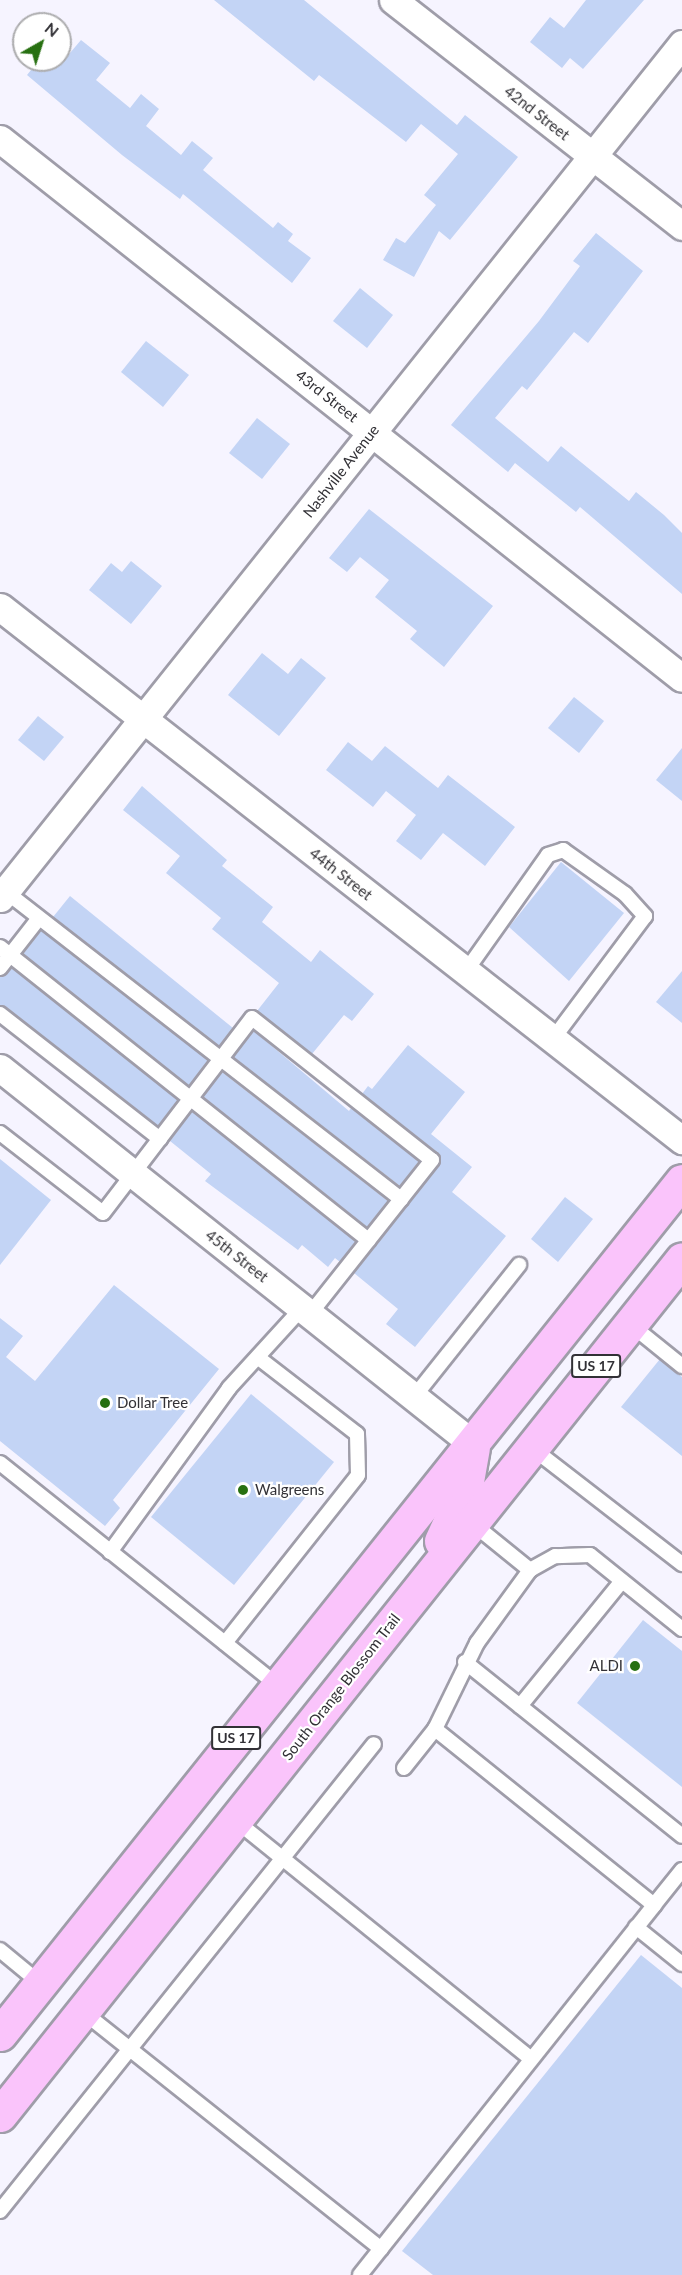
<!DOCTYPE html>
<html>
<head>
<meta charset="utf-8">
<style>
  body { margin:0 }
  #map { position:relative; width:682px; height:2275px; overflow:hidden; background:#f6f4ff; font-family:Lato,sans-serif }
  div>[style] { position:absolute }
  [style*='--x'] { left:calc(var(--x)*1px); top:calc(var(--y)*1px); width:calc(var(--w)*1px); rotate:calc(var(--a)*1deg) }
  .building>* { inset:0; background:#c3d4f5 }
  .roads { filter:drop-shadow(2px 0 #9f9da9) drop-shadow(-2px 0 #9f9da9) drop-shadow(0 2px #9f9da9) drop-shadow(0 -2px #9f9da9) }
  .service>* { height:14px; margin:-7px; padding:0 7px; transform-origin:7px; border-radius:7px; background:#fff }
  .minor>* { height:27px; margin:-13.5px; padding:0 13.5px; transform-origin:13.5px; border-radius:13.5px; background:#fff }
  .primary>* { height:33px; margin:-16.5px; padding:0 16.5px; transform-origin:16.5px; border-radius:16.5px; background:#fac4fb }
  .dots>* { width:16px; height:16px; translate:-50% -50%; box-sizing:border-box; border:3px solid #fff; border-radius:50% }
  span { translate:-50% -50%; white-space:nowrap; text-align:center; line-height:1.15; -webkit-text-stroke:4.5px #fff; paint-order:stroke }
  .shield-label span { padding:2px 4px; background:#fff; border:2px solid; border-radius:4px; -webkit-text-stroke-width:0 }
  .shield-label { font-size:14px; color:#323136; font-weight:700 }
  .street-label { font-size:15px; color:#323136 }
  .poi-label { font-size:15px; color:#323136 }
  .left { translate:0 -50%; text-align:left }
  .right { translate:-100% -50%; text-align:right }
  .north { position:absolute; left:12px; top:12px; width:60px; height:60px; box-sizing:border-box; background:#fff; border:2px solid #adadaf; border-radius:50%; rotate:39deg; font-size:16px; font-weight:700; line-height:24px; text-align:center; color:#323136 }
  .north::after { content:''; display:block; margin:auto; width:21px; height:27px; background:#277011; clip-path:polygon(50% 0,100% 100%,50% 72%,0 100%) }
</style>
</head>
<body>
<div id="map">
  <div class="building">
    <i style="clip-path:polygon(214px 0,304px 0,457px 125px,465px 115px,518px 157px,450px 240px,439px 231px,414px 277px,383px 260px,396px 238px,405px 243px,436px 205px,424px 195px,458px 154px,421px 124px,406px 142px,319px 75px,314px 81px)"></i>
    <i style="clip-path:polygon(586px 0,644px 0,583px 69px,570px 58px,562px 68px,530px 42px,550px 17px,564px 28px)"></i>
    <i style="clip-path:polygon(81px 40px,110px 63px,96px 80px,130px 108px,141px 94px,159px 109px,146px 126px,181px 155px,192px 141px,213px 158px,203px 170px,273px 228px,278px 222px,293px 234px,288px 241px,311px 258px,292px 283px,183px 194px,180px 199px,122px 155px,27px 75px,39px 60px,64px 60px)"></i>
    <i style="clip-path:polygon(596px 233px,643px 271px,588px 343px,574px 332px,527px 390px,522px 386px,495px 418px,548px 462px,561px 446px,629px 501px,636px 492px,664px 515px,682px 533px,682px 594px,580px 507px,576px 512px,515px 463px,508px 472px,451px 425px,539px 321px,580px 266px,573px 261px)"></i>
    <i style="clip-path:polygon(360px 288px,393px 315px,367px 348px,333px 321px)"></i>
    <i style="clip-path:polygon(146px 341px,189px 375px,163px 407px,121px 372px)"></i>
    <i style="clip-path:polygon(257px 418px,290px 444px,262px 479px,229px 453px)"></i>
    <i style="clip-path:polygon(369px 509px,493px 606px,444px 667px,410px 639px,417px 631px,375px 597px,389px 580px,360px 557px,347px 572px,329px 558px)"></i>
    <i style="clip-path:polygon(131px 561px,162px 586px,131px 624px,89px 590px,111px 563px,122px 572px)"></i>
    <i style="clip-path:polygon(262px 653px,288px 674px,301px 658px,326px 678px,279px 736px,228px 695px)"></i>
    <i style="clip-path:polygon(574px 697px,604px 721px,579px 753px,548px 728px)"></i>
    <i style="clip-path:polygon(38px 716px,64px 737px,44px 761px,18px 740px)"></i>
    <i style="clip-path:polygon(348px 742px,372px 761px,385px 746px,438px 788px,448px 775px,515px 827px,485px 866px,443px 833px,421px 860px,396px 841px,416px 815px,386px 791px,373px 807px,326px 770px)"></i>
    <i style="clip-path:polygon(682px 748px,682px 801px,656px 780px)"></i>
    <i style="clip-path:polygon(142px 786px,227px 860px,222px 866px,273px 907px,262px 922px,311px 962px,320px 950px,374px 994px,352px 1021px,344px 1015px,312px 1054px,257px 1011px,279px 983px,212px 929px,221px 918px,166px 873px,180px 856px,123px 810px)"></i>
    <i style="clip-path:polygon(561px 862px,624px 913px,569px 981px,509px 927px)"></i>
    <i style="clip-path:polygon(70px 896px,233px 1028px,219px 1046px,53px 917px)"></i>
    <i style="clip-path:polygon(41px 930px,208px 1060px,189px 1086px,23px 954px)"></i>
    <i style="clip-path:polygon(12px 968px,178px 1100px,158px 1126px,0 1005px,0 977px)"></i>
    <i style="clip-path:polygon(682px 971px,682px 1023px,656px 1002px)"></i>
    <i style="clip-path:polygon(254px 1031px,349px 1111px,351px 1108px,419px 1161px,400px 1186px,233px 1057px)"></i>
    <i style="clip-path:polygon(408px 1045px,465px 1092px,431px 1134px,472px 1167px,452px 1192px,506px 1236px,415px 1347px,386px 1324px,398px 1309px,354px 1273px,441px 1162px,438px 1153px,362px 1094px,368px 1086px,372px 1089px)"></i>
    <i style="clip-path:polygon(222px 1072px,388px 1201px,367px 1227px,203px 1097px)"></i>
    <i style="clip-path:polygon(192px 1111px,356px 1241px,340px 1262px,335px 1258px,328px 1267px,302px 1245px,298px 1250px,205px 1181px,211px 1174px,170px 1141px)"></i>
    <i style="clip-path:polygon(0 1159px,51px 1200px,0 1265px)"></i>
    <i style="clip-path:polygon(565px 1197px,593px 1219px,558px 1262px,531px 1239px)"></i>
    <i style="clip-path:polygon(114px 1285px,219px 1369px,113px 1500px,120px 1508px,105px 1526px,0 1441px,0 1318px,23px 1336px,6px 1357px,35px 1381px)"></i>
    <i style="clip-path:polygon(660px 1359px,682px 1377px,682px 1456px,621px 1407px)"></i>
    <i style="clip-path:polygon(251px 1394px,334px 1462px,234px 1585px,151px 1517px)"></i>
    <i style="clip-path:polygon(643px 1620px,682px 1651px,682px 1787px,577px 1703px)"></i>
    <i style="clip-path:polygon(641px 1955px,682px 1988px,682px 2275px,433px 2275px,402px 2251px)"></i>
  </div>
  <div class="roads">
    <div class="service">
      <i style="--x:5;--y:891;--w:502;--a:37.87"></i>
      <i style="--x:0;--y:947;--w:471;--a:38.5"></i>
      <i style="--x:0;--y:968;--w:63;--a:-52"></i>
      <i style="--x:466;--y:971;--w:142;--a:-54.7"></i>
      <i style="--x:548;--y:855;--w:16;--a:-18"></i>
      <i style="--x:563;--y:850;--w:76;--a:35.4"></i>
      <i style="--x:625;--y:894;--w:30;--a:48"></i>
      <i style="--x:645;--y:916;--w:154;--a:126.8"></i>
      <i style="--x:0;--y:1014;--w:203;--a:38"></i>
      <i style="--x:0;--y:1133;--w:130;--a:37.8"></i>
      <i style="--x:103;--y:1213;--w:245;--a:-52.6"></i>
      <i style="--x:252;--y:1018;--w:229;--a:38.3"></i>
      <i style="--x:432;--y:1160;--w:196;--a:128.4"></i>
      <i style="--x:630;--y:1324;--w:67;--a:38.9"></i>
      <i style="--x:414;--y:1397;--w:169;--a:-51.5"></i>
      <i style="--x:532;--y:1448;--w:190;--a:37.7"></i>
      <i style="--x:0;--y:1463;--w:356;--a:38.7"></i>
      <i style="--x:472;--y:1523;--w:75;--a:39"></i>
      <i style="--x:110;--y:1552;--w:203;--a:-54"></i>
      <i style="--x:229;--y:1388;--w:108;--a:-47.6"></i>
      <i style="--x:682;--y:1629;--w:118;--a:-141.2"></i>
      <i style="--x:590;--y:1555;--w:35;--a:178"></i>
      <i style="--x:555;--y:1556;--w:29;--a:151"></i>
      <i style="--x:530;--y:1570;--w:90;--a:126"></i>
      <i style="--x:477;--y:1643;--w:96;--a:116"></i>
      <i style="--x:435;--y:1729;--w:281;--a:38.8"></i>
      <i style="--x:654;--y:1905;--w:45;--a:-51.3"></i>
      <i style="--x:225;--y:1643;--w:214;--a:-51.6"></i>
      <i style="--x:358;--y:1475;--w:41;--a:-91.4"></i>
      <i style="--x:357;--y:1434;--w:123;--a:-142.3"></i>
      <i style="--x:465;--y:1662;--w:278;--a:38.7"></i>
      <i style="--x:520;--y:1706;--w:161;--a:-50.8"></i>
      <i style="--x:404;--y:1768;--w:50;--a:-51.5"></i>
      <i style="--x:235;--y:1820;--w:380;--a:38.9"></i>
      <i style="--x:636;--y:1927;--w:59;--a:38.8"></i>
      <i style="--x:0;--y:1950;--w:52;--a:39.5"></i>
      <i style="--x:82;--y:2011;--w:382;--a:38.5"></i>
      <i style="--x:0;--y:2211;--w:598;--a:-51.31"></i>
      <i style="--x:360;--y:2275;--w:473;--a:-51.5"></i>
    </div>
    <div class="minor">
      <i style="--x:393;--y:0;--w:367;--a:38"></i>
      <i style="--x:0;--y:139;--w:869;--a:38.32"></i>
      <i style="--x:0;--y:607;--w:866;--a:38.01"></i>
      <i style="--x:0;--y:898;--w:1093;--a:-51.39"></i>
      <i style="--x:0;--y:1068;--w:604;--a:38.48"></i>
    </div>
    <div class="primary">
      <i style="--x:441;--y:1541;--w:60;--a:-65.2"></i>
      <i style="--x:466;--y:1487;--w:39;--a:-80"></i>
      <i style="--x:0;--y:2034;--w:1092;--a:-51.36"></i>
      <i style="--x:0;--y:2115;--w:1094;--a:-51.45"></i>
    </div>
  </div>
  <div class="dots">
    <i style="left:105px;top:1403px;background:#277011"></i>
    <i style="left:243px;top:1490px;background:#277011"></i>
    <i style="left:635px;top:1666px;background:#277011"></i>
  </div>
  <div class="shield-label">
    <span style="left:596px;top:1366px">US 17</span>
    <span style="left:236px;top:1738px">US 17</span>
  </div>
  <div class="street-label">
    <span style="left:537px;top:113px;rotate:38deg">42nd Street</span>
    <span style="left:327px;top:396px;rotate:38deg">43rd Street</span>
    <span style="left:341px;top:471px;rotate:-52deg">Nashville Avenue</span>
    <span style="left:341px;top:874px;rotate:38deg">44th Street</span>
    <span style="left:237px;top:1256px;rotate:38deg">45th Street</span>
    <span style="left:341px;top:1687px;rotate:-52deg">South Orange Blossom Trail</span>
  </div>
  <div class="poi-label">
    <span class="left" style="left:117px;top:1403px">Dollar Tree</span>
    <span class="left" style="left:255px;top:1490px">Walgreens</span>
    <span class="right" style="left:623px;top:1666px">ALDI</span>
  </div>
  <div class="north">N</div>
</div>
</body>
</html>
